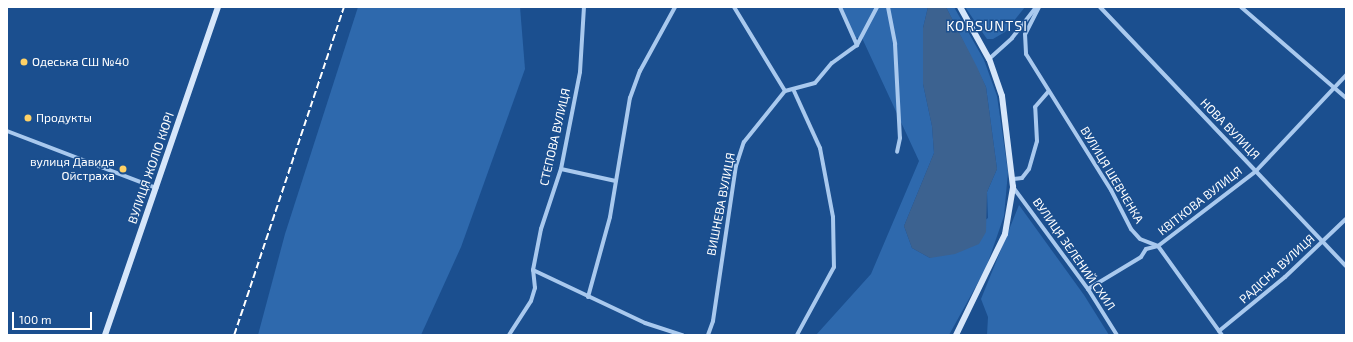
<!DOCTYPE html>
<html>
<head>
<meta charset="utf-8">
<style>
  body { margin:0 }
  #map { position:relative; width:1353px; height:342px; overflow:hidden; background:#1b4f8f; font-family:"Exo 2",sans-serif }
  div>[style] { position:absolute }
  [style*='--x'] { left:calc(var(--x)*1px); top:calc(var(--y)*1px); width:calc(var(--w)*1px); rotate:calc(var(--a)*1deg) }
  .green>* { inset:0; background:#2e69ad }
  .water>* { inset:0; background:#3c6290 }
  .street>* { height:4px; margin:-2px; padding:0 2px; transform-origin:2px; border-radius:2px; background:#a9c9ee }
  .secondary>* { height:6px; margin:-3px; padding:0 3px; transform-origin:3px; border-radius:3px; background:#d6e6fa }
  .rail>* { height:1.5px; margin-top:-0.75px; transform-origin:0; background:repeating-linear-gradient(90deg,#fff 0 7px,transparent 0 10px) }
  .dots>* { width:11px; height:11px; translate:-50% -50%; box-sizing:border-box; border:2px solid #1b4f8f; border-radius:50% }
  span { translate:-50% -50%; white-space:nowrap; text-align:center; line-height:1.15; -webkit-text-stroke:3px #1b4f8f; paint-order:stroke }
  .poi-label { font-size:12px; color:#fff }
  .left { translate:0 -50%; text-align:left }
  .right { translate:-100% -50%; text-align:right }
  .street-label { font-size:12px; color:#fff }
  .quarter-label { font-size:14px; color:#fff; letter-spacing:1px }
  .frame { position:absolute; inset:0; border:8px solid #fff; pointer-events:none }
  .scale { position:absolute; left:12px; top:312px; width:80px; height:18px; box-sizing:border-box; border:2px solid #fff; border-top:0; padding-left:5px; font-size:12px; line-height:14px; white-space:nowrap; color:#fff; -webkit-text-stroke:3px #1b4f8f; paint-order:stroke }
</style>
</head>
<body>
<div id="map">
  <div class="green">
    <i style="clip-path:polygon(358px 7px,520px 7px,525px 69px,461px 247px,421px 335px,258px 335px,285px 234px)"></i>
    <i style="clip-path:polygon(840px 7px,928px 7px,923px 28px,923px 84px,932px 126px,934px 153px,904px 226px,912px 248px,930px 258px,988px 218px,987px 192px,997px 169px,986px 87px,946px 7px,954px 7px,984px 60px,997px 96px,1008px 172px,1004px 216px,986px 268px,949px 335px,816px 335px,871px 274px,919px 161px,862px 38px,854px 38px)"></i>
    <i style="clip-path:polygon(965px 7px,1025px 7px,1005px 32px,993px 39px,987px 39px)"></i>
    <i style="clip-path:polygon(1019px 205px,1084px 295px,1109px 335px,987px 335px,988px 317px,981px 299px)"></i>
  </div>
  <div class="water">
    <i style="clip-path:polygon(928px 7px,946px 7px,977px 67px,986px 87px,997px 169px,987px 192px,986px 232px,979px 244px,955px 254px,930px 258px,912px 248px,904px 226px,934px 153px,932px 126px,923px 84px,923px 28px)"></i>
  </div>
  <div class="street">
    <i style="--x:734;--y:7;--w:98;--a:58.7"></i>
    <i style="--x:840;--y:7;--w:42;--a:65.9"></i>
    <i style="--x:888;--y:7;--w:38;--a:79"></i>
    <i style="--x:895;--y:44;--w:94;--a:87"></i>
    <i style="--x:900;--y:138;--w:14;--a:102"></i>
    <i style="--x:1039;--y:7;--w:30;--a:117"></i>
    <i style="--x:1025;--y:34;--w:20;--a:87"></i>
    <i style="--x:1026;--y:54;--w:160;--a:58"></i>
    <i style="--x:1111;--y:190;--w:44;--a:62.9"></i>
    <i style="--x:1131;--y:229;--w:13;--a:48"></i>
    <i style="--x:1140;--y:239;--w:19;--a:21"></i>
    <i style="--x:1158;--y:246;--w:110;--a:54.3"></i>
    <i style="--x:1100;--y:7;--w:357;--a:46.5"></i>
    <i style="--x:1241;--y:7;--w:139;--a:40.9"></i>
    <i style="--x:989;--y:59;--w:31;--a:-42"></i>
    <i style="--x:1012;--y:38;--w:39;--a:-52"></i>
    <i style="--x:794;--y:91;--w:63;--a:65.5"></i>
    <i style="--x:820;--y:148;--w:70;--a:79.3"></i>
    <i style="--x:833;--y:217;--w:50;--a:88.9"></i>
    <i style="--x:834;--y:267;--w:77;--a:118.6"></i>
    <i style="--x:7;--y:131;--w:160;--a:20.9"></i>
    <i style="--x:561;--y:169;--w:56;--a:12.3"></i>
    <i style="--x:1013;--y:179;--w:9;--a:-6"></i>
    <i style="--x:1022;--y:178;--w:11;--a:-52"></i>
    <i style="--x:1029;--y:169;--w:29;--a:-74"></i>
    <i style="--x:1037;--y:141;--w:34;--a:-93"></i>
    <i style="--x:1035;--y:107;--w:21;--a:-49"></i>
    <i style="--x:1013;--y:187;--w:127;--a:53.7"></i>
    <i style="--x:1088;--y:289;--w:54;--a:57.8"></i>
    <i style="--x:533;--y:270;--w:124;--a:25.3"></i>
    <i style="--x:645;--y:323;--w:40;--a:18"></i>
    <i style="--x:1088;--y:289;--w:62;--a:-31.1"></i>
    <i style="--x:1141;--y:257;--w:9;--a:-58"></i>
    <i style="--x:1146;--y:249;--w:12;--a:-14"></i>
    <i style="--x:1158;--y:246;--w:123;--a:-37.4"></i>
    <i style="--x:1256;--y:171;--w:132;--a:-46.8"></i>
    <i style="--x:588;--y:297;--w:83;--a:-74.6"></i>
    <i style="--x:610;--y:217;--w:121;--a:-80.5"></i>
    <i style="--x:630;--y:98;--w:29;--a:-70"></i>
    <i style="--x:640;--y:71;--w:73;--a:-61.3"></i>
    <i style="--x:1219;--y:331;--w:85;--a:-39.3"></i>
    <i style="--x:1285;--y:277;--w:84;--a:-43.6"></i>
    <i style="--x:509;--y:335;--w:40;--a:-57.1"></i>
    <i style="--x:531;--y:301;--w:14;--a:-73"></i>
    <i style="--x:535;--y:288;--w:18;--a:-96"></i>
    <i style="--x:533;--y:270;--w:42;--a:-79"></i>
    <i style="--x:541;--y:229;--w:63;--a:-71.6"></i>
    <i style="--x:561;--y:169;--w:99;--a:-78.9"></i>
    <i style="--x:580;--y:72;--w:65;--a:-86.5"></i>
    <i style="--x:708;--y:335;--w:15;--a:-70"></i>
    <i style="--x:713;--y:321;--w:157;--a:-81.6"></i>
    <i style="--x:736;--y:166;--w:25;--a:-72"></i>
    <i style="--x:744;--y:142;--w:65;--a:-51.2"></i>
    <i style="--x:785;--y:91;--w:31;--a:-15"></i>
    <i style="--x:815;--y:83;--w:26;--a:-50"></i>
    <i style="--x:832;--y:63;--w:31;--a:-36"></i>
    <i style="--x:857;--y:45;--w:43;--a:-62.2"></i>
  </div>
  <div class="secondary">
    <i style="--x:105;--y:335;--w:347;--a:-71"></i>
    <i style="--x:956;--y:335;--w:112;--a:-64.1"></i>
    <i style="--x:1005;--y:234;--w:48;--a:-80.3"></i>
    <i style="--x:1013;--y:187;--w:92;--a:-96.9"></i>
    <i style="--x:1002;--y:96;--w:39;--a:-109"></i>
    <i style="--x:989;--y:59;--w:60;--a:-119.1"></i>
  </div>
  <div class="rail">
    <i style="--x:234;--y:335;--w:346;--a:-71.5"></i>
  </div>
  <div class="dots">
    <i style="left:24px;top:62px;background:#ffd166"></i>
    <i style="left:28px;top:118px;background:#ffd166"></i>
    <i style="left:123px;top:169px;background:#ffd166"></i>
  </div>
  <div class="poi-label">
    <span class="left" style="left:32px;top:62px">Одеська СШ №40</span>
    <span class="left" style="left:36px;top:118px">Продукты</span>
    <span class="right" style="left:115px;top:169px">вулиця Давида<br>Ойстраха</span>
  </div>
  <div class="street-label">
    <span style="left:1230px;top:129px;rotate:46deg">НОВА ВУЛИЦЯ</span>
    <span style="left:555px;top:137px;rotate:-77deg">СТЕПОВА ВУЛИЦЯ</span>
    <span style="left:151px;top:168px;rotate:-71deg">ВУЛИЦЯ ЖОЛІО КЮРІ</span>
    <span style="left:1112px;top:175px;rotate:59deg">ВУЛИЦЯ ШЕВЧЕНКА</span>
    <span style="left:1200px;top:201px;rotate:-38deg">КВІТКОВА ВУЛИЦЯ</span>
    <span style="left:721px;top:204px;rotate:-79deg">ВИШНЕВА ВУЛИЦЯ</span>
    <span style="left:1074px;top:254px;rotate:55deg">ВУЛИЦЯ ЗЕЛЕНИЙ СХИЛ</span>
    <span style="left:1277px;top:269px;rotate:-42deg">РАДІСНА ВУЛИЦЯ</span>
  </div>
  <div class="quarter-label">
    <span style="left:987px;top:26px">KORSUNTSI</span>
  </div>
  <div class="frame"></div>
  <div class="scale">100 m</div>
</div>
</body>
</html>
